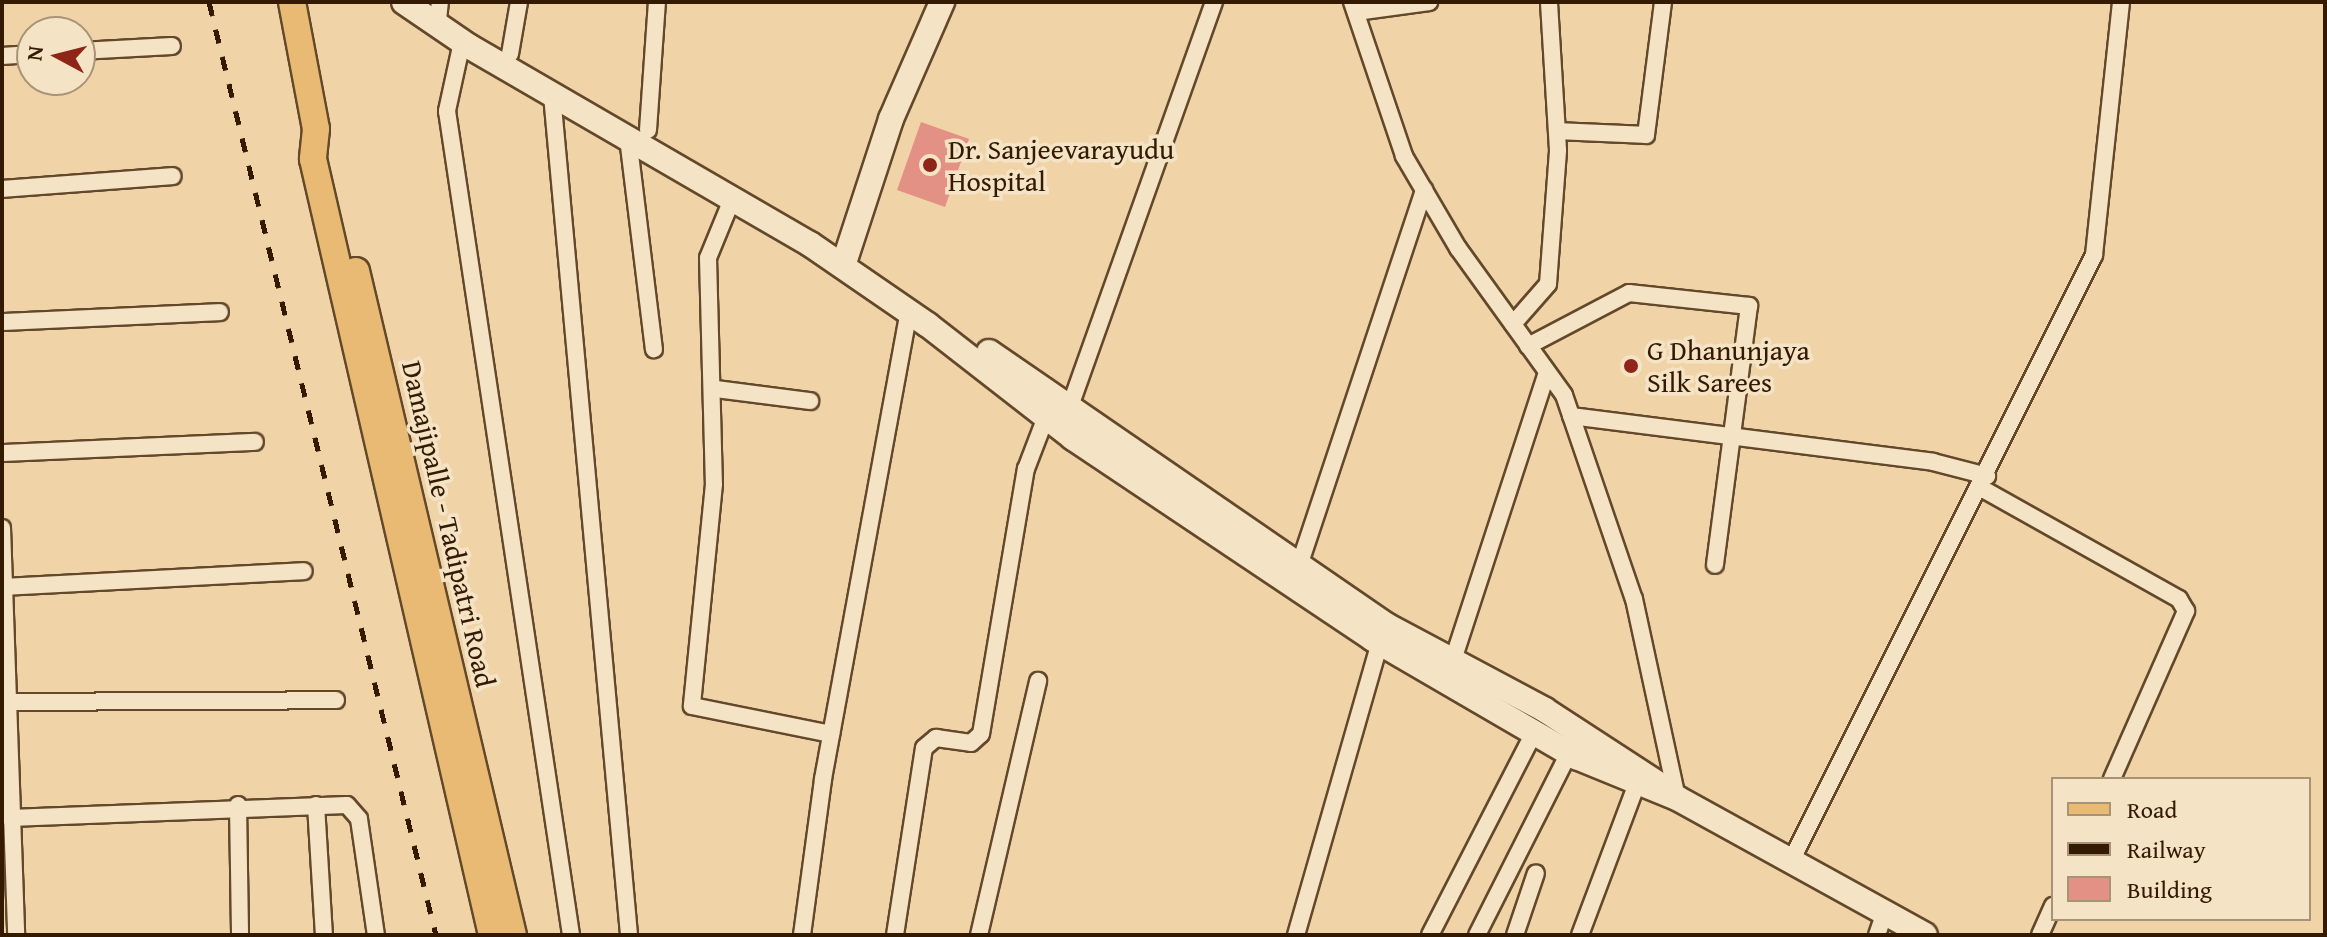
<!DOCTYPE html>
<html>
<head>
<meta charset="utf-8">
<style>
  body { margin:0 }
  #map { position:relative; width:2327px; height:937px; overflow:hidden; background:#f0d4a8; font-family:"Gentium Book Plus",serif }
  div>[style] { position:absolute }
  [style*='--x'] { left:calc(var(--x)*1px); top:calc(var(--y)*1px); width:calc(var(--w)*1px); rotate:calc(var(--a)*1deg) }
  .building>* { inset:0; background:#e39085 }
  .roads { filter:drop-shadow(2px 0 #63482a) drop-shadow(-2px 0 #63482a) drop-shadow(0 2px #63482a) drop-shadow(0 -2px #63482a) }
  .street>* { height:16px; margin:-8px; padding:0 8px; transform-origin:8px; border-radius:8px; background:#f5e3c6 }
  .secondary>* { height:24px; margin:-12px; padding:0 12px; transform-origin:12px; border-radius:12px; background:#f5e3c6 }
  .primary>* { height:26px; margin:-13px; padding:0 13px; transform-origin:13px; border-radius:13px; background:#e8ba74 }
  .rail>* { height:5px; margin-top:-2.5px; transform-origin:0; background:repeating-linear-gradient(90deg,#341a00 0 14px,transparent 0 28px) }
  .dots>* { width:22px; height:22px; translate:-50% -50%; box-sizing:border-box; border:4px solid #f5e3c6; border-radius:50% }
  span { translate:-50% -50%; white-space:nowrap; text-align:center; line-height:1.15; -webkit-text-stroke:7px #f5e3c6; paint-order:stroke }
  .poi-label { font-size:28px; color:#341a00 }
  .left { translate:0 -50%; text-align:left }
  .street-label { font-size:28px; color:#341a00 }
  .frame { position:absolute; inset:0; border:4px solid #341a00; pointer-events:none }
  .legend { position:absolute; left:2051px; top:777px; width:260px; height:144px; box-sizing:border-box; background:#f5e3c6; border:2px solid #a89377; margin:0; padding:10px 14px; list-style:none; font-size:24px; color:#341a00 }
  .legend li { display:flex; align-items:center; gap:16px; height:40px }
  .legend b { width:40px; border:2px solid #a89377 }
  .north { position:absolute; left:16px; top:16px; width:80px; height:80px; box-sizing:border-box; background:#f5e3c6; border:2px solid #a89377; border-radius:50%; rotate:277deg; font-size:22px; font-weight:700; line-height:32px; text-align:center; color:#341a00 }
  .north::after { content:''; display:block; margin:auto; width:28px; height:36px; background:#8f2418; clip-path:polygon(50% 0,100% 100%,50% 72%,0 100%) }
</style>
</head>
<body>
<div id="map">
  <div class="building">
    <i style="clip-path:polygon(921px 122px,969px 139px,945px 207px,897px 190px)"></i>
  </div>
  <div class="roads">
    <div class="street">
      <i style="--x:1352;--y:2;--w:163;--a:71.3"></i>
      <i style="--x:1404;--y:156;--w:107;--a:59.6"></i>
      <i style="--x:1458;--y:248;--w:181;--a:54.2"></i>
      <i style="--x:1564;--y:395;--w:216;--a:71.1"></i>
      <i style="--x:1634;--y:599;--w:204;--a:77.8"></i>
      <i style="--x:1356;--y:12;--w:74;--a:-7.8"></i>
      <i style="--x:438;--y:20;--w:18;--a:-84"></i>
      <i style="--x:462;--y:42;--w:71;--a:102.3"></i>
      <i style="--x:447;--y:111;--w:833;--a:81.44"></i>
      <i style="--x:80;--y:51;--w:92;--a:-3.1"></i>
      <i style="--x:510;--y:54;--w:53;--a:-80.2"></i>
      <i style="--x:2;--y:56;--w:30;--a:-4"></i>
      <i style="--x:552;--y:95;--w:844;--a:84.76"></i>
      <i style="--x:648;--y:130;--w:128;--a:-86"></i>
      <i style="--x:1558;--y:131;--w:88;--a:2.6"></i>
      <i style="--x:1646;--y:135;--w:134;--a:-82.7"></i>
      <i style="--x:628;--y:138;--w:213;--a:83"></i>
      <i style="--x:2;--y:189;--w:171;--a:-4.3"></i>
      <i style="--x:733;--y:197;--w:66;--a:112.3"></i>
      <i style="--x:708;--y:258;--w:226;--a:88.5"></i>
      <i style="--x:714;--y:484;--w:223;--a:95.7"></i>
      <i style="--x:692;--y:706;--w:142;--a:11.4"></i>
      <i style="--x:2;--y:322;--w:218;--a:-2.6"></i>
      <i style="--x:1513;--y:324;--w:53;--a:-48.8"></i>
      <i style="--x:1548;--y:284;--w:134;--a:-85.7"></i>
      <i style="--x:1558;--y:150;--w:148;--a:-93.5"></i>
      <i style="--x:1528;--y:346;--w:114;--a:-27.7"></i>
      <i style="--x:1629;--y:293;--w:121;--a:6.2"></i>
      <i style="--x:1749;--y:306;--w:261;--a:97.5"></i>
      <i style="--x:716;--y:389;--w:95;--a:7.3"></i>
      <i style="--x:1068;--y:412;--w:435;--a:-70.4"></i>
      <i style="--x:1571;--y:416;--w:365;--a:7.2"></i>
      <i style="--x:1933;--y:462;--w:56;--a:14.5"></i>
      <i style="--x:2;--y:453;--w:253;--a:-2.5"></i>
      <i style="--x:1981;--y:488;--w:227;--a:29.3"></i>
      <i style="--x:2179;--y:599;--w:14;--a:60"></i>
      <i style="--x:2186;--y:611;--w:184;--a:113.8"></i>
      <i style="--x:2;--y:528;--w:407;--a:88"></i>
      <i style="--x:1297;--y:572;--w:403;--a:-71.6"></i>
      <i style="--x:2;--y:587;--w:302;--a:-3"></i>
      <i style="--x:1453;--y:660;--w:303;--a:-71.9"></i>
      <i style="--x:2;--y:702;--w:334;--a:-0.3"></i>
      <i style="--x:238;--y:805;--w:130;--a:89.1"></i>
      <i style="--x:316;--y:805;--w:130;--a:86.5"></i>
      <i style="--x:10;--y:818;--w:337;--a:-2.2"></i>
      <i style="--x:347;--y:805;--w:18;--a:49"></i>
      <i style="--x:359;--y:819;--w:117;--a:81.7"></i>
      <i style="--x:1793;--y:857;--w:673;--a:-63.43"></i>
      <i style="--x:2094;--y:255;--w:254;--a:-83.9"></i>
      <i style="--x:802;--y:935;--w:157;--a:-82.3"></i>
      <i style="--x:823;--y:779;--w:476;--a:-79.6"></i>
      <i style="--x:895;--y:935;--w:189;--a:-81.2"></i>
      <i style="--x:924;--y:748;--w:16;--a:-40"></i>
      <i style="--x:936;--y:738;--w:35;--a:8"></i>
      <i style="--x:971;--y:743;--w:13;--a:-42"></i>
      <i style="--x:981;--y:734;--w:269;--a:-80.4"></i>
      <i style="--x:1026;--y:469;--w:56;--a:-69"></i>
      <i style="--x:979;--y:935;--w:261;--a:-76.9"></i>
      <i style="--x:1296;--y:935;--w:304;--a:-74"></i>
      <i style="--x:1430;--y:935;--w:227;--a:-62.8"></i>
      <i style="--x:1477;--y:935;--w:204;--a:-63.2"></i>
      <i style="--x:1515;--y:935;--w:65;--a:-71.3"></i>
      <i style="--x:1580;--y:935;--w:162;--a:-69.4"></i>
      <i style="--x:1877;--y:935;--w:24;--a:-71"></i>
      <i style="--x:2040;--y:935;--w:32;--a:-66"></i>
    </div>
    <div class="secondary">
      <i style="--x:404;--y:2;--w:80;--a:34.3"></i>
      <i style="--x:470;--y:47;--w:393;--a:30.1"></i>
      <i style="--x:810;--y:244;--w:143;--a:34.5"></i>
      <i style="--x:928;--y:325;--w:184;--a:37.9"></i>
      <i style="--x:1073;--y:438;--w:361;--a:33.8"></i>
      <i style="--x:1373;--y:639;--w:235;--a:30.2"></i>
      <i style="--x:1576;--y:757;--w:109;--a:22.1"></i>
      <i style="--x:1677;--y:798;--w:283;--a:28.9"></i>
      <i style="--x:843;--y:266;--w:155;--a:-71.9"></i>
      <i style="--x:891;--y:119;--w:128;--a:-66.4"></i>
      <i style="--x:989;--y:352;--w:482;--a:34.5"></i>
      <i style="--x:1386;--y:625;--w:180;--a:28.1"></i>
      <i style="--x:1545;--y:710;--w:141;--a:33.1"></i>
    </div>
    <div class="primary">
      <i style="--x:292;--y:2;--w:129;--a:79.3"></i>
      <i style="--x:316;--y:129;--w:30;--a:96"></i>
      <i style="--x:313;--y:159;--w:796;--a:77.01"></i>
      <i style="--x:356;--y:271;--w:682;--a:76.7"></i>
    </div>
  </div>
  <div class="rail">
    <i style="--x:209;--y:2;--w:960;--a:76.33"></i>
  </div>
  <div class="dots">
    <i style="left:930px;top:165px;background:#8f2418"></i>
    <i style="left:1631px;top:366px;background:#8f2418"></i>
  </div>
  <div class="poi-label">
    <span class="left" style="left:948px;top:165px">Dr. Sanjeevarayudu<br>Hospital</span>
    <span class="left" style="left:1647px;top:366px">G Dhanunjaya<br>Silk Sarees</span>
  </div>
  <div class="street-label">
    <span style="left:449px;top:524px;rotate:77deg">Damajipalle - Tadipatri Road</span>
  </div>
  <div class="frame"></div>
  <ul class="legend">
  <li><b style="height:10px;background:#e8ba74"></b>Road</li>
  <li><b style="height:10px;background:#341a00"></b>Railway</li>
  <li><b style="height:22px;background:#e39085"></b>Building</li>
  </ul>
  <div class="north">N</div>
</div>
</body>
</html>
